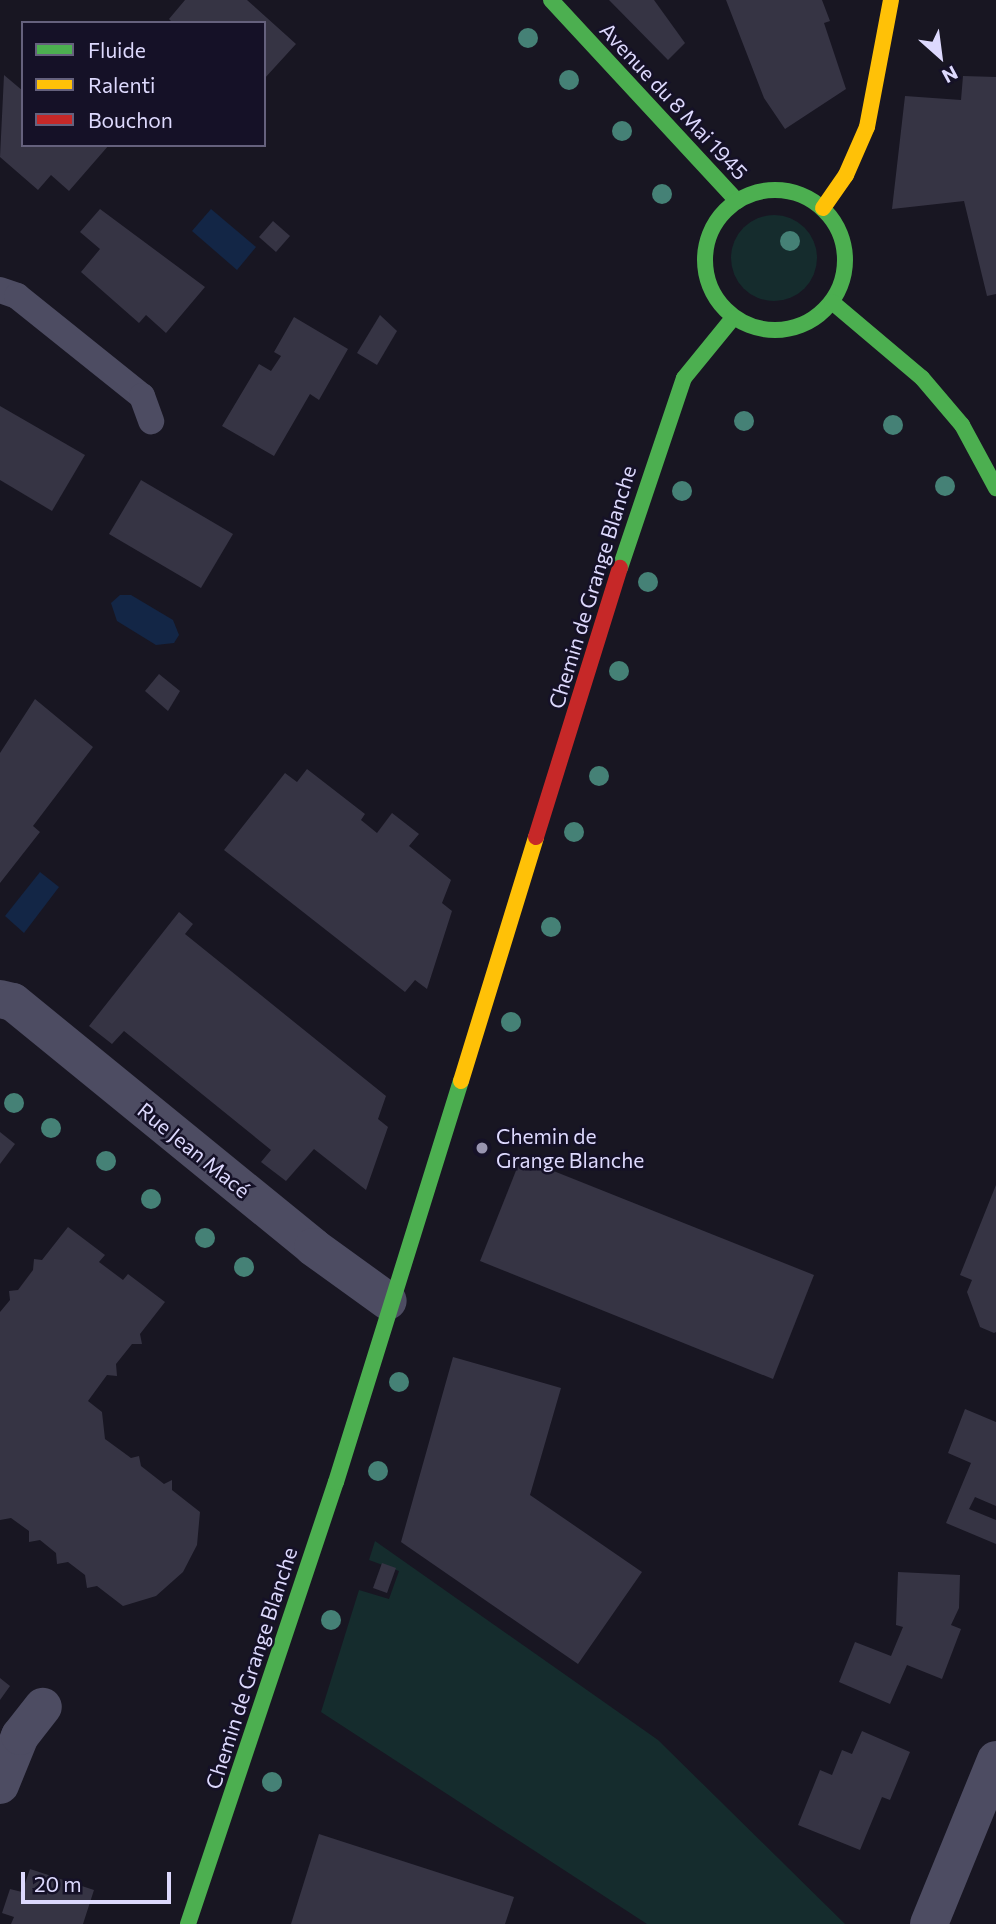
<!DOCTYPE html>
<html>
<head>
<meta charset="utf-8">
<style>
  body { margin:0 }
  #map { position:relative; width:996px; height:1924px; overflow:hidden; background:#181622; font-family:Commissioner,sans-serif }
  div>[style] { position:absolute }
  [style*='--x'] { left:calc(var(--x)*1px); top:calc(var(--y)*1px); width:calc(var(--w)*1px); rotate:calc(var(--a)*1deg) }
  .green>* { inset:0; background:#152c2d }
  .round { border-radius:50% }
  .water>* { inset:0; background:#132646 }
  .building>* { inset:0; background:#363444 }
  .lane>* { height:26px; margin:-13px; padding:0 13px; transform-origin:13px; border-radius:13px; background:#4d4c62 }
  .street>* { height:38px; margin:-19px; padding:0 19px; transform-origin:19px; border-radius:19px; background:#4d4c62 }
  .fast>* { height:16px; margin:-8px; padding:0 8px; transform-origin:8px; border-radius:8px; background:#4caf50 }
  .fast>.ring { margin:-8px; padding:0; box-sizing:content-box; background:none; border:16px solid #4caf50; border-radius:50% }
  .slow>* { height:16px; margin:-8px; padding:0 8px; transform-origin:8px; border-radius:8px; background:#ffc107 }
  .jam>* { height:16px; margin:-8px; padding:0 8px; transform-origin:8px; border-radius:8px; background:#c62828 }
  .trees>* { width:20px; height:20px; margin:-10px; border-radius:50%; background:#458176 }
  .dots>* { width:19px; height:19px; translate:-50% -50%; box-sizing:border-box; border:4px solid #151127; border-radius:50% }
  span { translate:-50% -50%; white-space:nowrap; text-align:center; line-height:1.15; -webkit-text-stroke:5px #151127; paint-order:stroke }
  .street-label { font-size:21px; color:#ddd9fd }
  .poi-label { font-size:21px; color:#ddd9fd }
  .left { translate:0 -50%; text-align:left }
  .legend { position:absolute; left:21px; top:21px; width:245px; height:126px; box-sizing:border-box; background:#151127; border:2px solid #65617d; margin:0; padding:9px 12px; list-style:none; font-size:21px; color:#ddd9fd }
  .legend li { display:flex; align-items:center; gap:14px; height:35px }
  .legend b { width:35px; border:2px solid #65617d }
  .north { position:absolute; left:905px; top:21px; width:70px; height:70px; -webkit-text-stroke:5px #151127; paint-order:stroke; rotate:152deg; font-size:19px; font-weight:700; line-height:28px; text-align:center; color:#ddd9fd }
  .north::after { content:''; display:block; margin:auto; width:24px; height:32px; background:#ddd9fd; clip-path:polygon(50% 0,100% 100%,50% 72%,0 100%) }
  .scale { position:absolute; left:21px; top:1872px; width:150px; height:32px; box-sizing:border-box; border:4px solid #ddd9fd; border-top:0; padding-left:9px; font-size:21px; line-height:24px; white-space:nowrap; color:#ddd9fd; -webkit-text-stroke:5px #151127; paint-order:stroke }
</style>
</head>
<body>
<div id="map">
  <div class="green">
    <i class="round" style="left:731px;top:215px;width:86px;height:86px"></i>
    <i style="clip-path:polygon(375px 1541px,658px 1740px,845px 1924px,647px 1924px,321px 1712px,359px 1590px,389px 1599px,399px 1571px,369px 1560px)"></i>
  </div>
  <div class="water">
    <i style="clip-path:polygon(211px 209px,256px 247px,237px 270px,192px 231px)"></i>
    <i style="clip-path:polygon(120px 595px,131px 595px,173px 620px,179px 635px,174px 643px,156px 645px,117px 621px,111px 603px)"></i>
    <i style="clip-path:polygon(40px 872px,59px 887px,24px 933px,5px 916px)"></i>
  </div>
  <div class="building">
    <i style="clip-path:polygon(185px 0,247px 0,296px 44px,264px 79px,264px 23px,173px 23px,169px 19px)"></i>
    <i style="clip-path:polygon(609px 0,654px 0,685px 43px,668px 60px)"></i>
    <i style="clip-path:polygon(726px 0,822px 0,830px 21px,824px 23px,846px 89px,785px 129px,764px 98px)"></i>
    <i style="clip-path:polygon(4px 75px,23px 91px,23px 145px,109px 145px,69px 191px,51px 175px,38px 190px,0 157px)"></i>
    <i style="clip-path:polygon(963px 76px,996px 77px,996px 294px,987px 296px,964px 201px,892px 209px,905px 96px,961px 100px)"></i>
    <i style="clip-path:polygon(100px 209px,205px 287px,166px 333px,146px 315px,139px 323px,81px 272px,100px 249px,80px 232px)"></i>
    <i style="clip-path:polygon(273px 221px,290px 236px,276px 252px,259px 237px)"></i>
    <i style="clip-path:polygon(380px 315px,397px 331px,377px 365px,357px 353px)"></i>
    <i style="clip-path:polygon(294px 317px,348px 349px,319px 400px,310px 394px,274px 456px,222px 426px,259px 364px,271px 371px,281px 356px,274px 352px)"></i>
    <i style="clip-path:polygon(0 406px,85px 455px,52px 511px,0 480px)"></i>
    <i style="clip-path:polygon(141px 480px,233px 534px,201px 588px,109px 534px)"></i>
    <i style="clip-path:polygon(159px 674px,180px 691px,168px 711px,145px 691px)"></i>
    <i style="clip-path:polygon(35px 699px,93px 747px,33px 826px,40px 832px,0 883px,0 753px)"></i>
    <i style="clip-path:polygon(307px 769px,365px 814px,361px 820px,377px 833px,392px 813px,419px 834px,409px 846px,451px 880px,442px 903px,452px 911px,427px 989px,415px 980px,405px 992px,224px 850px,285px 773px,297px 782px)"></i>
    <i style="clip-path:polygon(179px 912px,193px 924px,185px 934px,386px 1096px,378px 1119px,388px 1127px,366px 1190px,314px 1149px,286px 1181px,261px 1162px,271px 1150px,124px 1031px,112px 1044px,89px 1026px)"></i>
    <i style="clip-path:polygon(0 1132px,15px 1144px,0 1164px)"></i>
    <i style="clip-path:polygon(521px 1158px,814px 1275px,773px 1379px,480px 1261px)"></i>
    <i style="clip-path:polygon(996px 1185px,996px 1332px,994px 1333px,980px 1327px,967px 1292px,972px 1280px,960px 1275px)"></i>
    <i style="clip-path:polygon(68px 1227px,105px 1255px,99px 1262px,123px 1280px,128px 1274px,165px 1302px,140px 1334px,142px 1344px,132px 1344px,116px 1364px,117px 1376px,107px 1375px,88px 1401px,102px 1412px,105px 1439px,131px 1458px,139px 1456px,141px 1466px,164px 1484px,172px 1480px,172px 1490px,200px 1512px,197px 1545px,183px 1572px,156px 1596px,123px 1606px,97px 1586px,87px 1588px,85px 1575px,68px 1562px,57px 1564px,56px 1553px,40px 1540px,29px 1542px,29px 1531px,11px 1518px,0 1520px,0 1312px,10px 1300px,9px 1291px,18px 1290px,33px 1270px,34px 1259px,42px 1260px)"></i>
    <i style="clip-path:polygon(453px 1357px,561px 1388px,530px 1495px,642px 1572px,578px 1664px,401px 1542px)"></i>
    <i style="clip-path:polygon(965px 1409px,996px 1422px,996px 1506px,975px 1497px,969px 1509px,996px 1520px,996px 1544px,946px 1523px,971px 1463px,948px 1453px)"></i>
    <i style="clip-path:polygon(382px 1563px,396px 1568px,387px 1593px,373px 1588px)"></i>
    <i style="clip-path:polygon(898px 1572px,960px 1575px,959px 1608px,951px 1625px,961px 1629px,942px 1679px,907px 1665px,890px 1704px,839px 1682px,855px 1642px,891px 1656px,903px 1627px,896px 1625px)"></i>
    <i style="clip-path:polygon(0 1678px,10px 1686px,0 1700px)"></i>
    <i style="clip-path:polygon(862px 1731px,910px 1752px,890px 1800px,882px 1797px,860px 1850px,798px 1825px,820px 1770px,832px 1775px,842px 1750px,852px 1754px)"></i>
    <i style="clip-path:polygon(319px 1834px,514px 1897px,505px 1924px,291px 1924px)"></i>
    <i style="clip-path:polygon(30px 1869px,94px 1890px,83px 1924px,11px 1924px,14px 1917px,2px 1913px,10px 1889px,22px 1892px)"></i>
  </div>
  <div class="lane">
    <i style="--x:0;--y:290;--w:18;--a:19"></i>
    <i style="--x:17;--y:296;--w:160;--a:38.7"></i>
    <i style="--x:142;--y:396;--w:27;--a:70"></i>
  </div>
  <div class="street">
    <i style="--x:0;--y:999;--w:13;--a:13"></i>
    <i style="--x:13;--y:1002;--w:387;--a:39.2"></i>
    <i style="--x:313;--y:1247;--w:92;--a:35.8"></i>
    <i style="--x:0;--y:1785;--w:53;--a:-67.8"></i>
    <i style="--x:20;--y:1736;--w:37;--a:-52"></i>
    <i style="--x:929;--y:1924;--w:177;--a:-67.8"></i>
  </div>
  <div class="fast">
    <i style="--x:551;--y:0;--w:274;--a:47.2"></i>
    <i class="ring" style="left:705px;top:190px;width:124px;height:124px"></i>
    <i style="--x:832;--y:302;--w:118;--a:40.2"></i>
    <i style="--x:922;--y:378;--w:62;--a:49.6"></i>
    <i style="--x:962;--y:425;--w:72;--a:61.6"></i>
    <i style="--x:620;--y:568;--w:200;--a:-71.4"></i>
    <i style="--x:684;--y:378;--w:77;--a:-50.8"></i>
    <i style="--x:188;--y:1924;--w:466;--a:-71.5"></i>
    <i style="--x:336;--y:1482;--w:420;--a:-72.7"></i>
  </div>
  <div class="slow">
    <i style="--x:823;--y:208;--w:40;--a:-55.1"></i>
    <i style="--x:846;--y:175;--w:52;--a:-66.4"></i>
    <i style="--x:867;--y:127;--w:129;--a:-79.3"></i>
    <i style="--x:461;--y:1081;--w:255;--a:-72.9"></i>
  </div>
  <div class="jam">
    <i style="--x:536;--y:837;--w:282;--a:-72.7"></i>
  </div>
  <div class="trees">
    <i style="left:528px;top:38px"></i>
    <i style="left:569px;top:80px"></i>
    <i style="left:622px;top:131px"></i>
    <i style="left:662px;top:194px"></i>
    <i style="left:790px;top:241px"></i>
    <i style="left:744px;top:421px"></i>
    <i style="left:893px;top:425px"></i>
    <i style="left:945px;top:486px"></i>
    <i style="left:682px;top:491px"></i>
    <i style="left:648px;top:582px"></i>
    <i style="left:619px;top:671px"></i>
    <i style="left:599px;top:776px"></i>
    <i style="left:574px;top:832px"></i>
    <i style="left:551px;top:927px"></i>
    <i style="left:511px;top:1022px"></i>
    <i style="left:14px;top:1103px"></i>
    <i style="left:51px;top:1128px"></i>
    <i style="left:106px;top:1161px"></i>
    <i style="left:151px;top:1199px"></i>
    <i style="left:205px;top:1238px"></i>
    <i style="left:244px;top:1267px"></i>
    <i style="left:399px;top:1382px"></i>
    <i style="left:378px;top:1471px"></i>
    <i style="left:331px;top:1620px"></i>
    <i style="left:272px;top:1782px"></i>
  </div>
  <div class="dots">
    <i style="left:482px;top:1148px;background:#9895b0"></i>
  </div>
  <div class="street-label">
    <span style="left:674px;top:101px;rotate:47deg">Avenue du 8 Mai 1945</span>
    <span style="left:592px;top:587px;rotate:-73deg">Chemin de Grange Blanche</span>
    <span style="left:194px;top:1150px;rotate:39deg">Rue Jean Macé</span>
    <span style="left:251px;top:1668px;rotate:-72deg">Chemin de Grange Blanche</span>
  </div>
  <div class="poi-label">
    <span class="left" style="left:496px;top:1148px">Chemin de<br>Grange Blanche</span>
  </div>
  <ul class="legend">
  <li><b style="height:9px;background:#4caf50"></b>Fluide</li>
  <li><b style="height:9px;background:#ffc107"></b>Ralenti</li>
  <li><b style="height:9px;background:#c62828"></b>Bouchon</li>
  </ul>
  <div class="north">N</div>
  <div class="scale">20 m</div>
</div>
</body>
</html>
